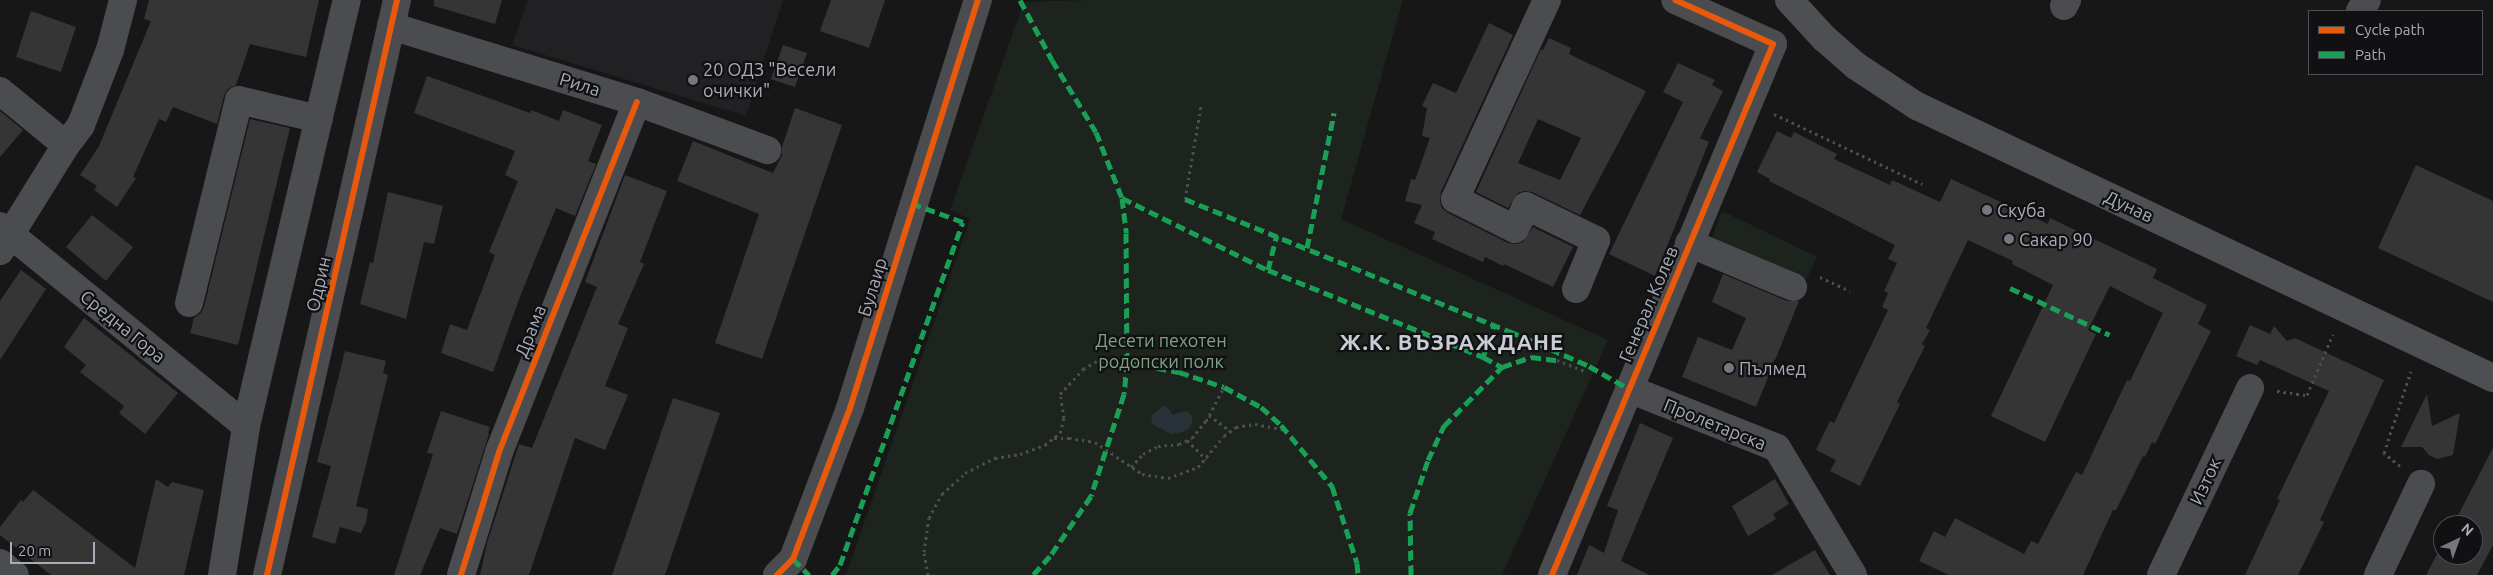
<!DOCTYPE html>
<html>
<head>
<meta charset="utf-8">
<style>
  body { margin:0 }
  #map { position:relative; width:2493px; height:575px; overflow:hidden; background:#171717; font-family:Ubuntu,sans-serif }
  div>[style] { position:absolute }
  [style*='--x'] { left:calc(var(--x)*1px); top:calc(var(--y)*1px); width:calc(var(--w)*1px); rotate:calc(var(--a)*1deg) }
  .built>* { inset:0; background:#212123 }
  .green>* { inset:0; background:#1d241e }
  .water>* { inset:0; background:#2a3239 }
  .building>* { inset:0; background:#353536 }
  .path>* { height:3px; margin-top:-1.5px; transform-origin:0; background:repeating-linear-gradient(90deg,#4d4e52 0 2.5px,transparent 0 6.5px) }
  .minor>* { height:28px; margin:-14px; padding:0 14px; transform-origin:14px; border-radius:14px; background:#4b4c50 }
  .major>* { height:28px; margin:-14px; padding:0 14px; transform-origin:14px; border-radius:14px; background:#4d4f52 }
  .quiet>* { height:5px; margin-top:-2.5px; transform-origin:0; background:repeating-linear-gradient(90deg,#1a9f57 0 10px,transparent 0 15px) }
  .cycleway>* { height:6px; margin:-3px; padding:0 3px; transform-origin:3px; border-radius:3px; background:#e8590c }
  .dots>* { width:14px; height:14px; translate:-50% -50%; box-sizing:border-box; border:2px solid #111113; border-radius:50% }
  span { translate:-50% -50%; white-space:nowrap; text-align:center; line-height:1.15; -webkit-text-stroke:4.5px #111113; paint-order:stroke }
  .poi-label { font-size:18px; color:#a8adb8 }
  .left { translate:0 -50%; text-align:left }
  .street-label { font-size:18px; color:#a8adb8 }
  .park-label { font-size:18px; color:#7fa381 }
  .district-label { font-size:22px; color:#c9ccd4; font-weight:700; letter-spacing:1px }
  .legend { position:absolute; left:2308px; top:10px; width:175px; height:65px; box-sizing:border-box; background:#111113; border:1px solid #4d4f55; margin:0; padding:6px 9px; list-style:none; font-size:15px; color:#a8adb8 }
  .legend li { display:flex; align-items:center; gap:10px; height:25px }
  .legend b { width:25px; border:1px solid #4d4f55 }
  .north { position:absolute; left:2433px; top:515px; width:50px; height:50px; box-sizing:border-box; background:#111113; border:1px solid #4d4f55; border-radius:50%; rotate:42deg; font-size:14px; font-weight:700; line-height:20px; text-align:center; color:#a8adb8 }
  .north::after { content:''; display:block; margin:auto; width:18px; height:22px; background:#757880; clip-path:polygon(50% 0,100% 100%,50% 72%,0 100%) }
  .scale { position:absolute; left:10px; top:542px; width:85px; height:22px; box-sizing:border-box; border:2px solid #a8adb8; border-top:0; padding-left:6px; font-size:15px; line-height:18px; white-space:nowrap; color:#a8adb8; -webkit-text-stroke:4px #111113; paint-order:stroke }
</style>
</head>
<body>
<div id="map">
  <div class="built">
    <i style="clip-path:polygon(528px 0,783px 0,746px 116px,512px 45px)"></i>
  </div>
  <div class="green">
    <i style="clip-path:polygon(1089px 0,1403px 0,1341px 219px,1608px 340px,1502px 575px,844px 575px,847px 572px,970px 219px,950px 210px,1024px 2px)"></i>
    <i style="clip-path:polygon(1722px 211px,1817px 257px,1806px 280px,1712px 238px)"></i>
  </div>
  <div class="water">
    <i style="clip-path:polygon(1165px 405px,1173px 415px,1184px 411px,1188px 412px,1192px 416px,1192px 423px,1188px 429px,1182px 432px,1171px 434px,1154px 425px,1151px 422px,1153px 414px)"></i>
  </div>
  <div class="building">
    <i style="clip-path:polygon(149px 0,319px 0,306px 57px,250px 44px,236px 85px,228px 89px,224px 96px,217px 124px,173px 107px,166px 122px,159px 119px,133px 177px,136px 178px,117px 207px,94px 190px,97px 186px,80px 175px,99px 146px,151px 21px,144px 19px)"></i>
    <i style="clip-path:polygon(434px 0,502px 0,495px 24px,434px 6px)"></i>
    <i style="clip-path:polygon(831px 0,885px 0,869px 48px,820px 31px)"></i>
    <i style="clip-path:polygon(31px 11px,76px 27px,61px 72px,16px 57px)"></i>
    <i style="clip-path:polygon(1489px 23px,1513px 35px,1441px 192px,1440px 201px,1442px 208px,1448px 213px,1508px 243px,1517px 244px,1523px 242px,1533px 227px,1573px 247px,1553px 287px,1504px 264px,1503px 266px,1485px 257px,1483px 262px,1432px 239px,1435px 232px,1414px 223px,1422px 205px,1405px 201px,1411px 179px,1415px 180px,1430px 138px,1422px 136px,1427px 108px,1422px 106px,1433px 83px,1456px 93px)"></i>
    <i style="clip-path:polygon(evenodd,1549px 38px,1571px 48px,1569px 54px,1646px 91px,1580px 215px,1532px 192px,1524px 191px,1518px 193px,1508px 208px,1476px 192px,1541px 49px,1543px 50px,1549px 38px,1538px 119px,1581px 138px,1560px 180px,1518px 163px,1538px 119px)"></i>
    <i style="clip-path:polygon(783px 45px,807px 53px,795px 87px,771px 79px)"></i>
    <i style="clip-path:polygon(1678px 63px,1715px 80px,1712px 85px,1723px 91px,1700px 138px,1709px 142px,1655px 276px,1609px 254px,1683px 102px,1663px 92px)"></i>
    <i style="clip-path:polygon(427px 76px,530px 113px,531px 110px,559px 121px,563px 110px,602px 125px,588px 161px,596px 164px,575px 216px,556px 208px,521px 294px,493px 372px,441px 353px,450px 324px,467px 330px,495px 255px,489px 252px,518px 181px,505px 175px,515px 151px,414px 113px)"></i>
    <i style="clip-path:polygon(795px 108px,842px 125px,762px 359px,715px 343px,759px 214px,677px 181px,693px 141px,773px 173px,782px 155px,782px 147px)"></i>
    <i style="clip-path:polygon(0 111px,23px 130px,0 157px)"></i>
    <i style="clip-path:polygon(250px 119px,290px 128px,238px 345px,190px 333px,194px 318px,201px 313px,204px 307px)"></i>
    <i style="clip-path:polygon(1777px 131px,1791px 138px,1794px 132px,1837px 154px,1834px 159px,1890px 185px,1892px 180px,1940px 202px,1951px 179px,2048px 224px,2050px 218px,2157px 269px,2153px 278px,2207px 305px,2198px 324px,2211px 331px,2155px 444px,2152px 442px,2145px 457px,2143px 456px,2116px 510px,2113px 510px,2083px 575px,1949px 575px,1919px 561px,1934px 531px,1945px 537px,1955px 518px,2024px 554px,2031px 541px,2038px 544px,2076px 472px,2082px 475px,2127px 380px,2130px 381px,2163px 313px,2110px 286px,2088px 330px,2096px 334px,2045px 442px,1991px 416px,2053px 285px,2012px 264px,2013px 261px,1968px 240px,1926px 328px,1930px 330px,1922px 344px,1925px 346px,1897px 402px,1900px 404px,1860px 486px,1830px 471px,1836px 460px,1816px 450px,1830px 421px,1834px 423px,1888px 310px,1882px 307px,1888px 293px,1884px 291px,1897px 263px,1888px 259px,1895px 245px,1769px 181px,1770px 179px,1757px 172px)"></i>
    <i style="clip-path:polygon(2416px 165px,2493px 201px,2493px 302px,2378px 248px)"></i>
    <i style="clip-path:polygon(625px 175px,667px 191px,640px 262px,644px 264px,618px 324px,628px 328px,605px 386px,628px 395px,605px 450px,575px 438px,529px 575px,480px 575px,487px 543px,519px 444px,532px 448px,597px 287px,585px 282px)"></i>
    <i style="clip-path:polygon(388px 192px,443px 206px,434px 244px,424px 242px,406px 319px,360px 304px,370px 262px,373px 263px)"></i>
    <i style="clip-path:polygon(92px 215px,133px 247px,106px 281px,66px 247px)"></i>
    <i style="clip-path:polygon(21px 270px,46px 289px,0 360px,0 301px)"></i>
    <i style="clip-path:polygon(1723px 274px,1787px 301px,1799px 301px,1756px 407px,1682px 377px,1698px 337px,1732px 350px,1746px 318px,1712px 302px)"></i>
    <i style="clip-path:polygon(84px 318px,178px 393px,145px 434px,119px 413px,124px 406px,80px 372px,86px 365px,64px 347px)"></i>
    <i style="clip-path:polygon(2250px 325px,2270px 334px,2274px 326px,2287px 341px,2295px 338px,2384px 380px,2320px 520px,2324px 522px,2298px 575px,2245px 575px,2280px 500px,2277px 499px,2329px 391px,2260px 360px,2257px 365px,2236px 356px)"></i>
    <i style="clip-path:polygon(345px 351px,386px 361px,383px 373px,388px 375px,356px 506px,368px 509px,366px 522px,361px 533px,340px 527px,335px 544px,312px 537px,331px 466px,317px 462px)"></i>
    <i style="clip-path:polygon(2427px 394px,2432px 426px,2460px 413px,2453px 455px,2437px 459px,2429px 455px,2422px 447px,2401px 447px)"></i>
    <i style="clip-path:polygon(673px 398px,720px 413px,665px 575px,612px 575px)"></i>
    <i style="clip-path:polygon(441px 411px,490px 427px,488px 433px,489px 434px,457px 534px,440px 528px,420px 575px,394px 575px,433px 454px,427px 453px)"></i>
    <i style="clip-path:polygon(1640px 423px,1673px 438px,1621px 561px,1649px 575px,1577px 575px,1589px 545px,1604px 553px,1618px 510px,1607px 506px)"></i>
    <i style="clip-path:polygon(2493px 448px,2493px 545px,2477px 575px,2426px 575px,2443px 543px,2443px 555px,2473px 555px,2473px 525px,2453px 525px)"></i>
    <i style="clip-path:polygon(156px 479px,168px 487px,172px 482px,204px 490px,184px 575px,51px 575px,0 535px,0 527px,21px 500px,23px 502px,33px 490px,135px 568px)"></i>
    <i style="clip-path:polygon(1775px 479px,1789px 504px,1773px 514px,1776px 519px,1748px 536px,1732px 506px)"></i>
    <i style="clip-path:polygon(1815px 550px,1830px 575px,1772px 575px)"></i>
  </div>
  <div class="path">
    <i style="--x:1774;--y:114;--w:164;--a:25.3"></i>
    <i style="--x:1185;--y:199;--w:94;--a:-80.2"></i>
    <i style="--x:1820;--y:277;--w:33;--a:25"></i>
    <i style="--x:1557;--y:360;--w:31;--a:22"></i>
    <i style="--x:2277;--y:391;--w:30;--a:8"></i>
    <i style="--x:2307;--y:395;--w:66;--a:-66.9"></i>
    <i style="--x:1209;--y:415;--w:26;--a:37"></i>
    <i style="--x:1054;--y:438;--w:15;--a:0"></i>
    <i style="--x:1069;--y:438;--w:26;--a:9"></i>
    <i style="--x:1095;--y:442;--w:57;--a:34.2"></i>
    <i style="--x:1142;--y:474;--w:26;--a:9"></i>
    <i style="--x:1168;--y:478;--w:32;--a:-20"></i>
    <i style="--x:1198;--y:467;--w:40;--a:-50"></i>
    <i style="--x:1224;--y:436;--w:15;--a:-37"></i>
    <i style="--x:1236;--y:427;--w:19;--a:-9"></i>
    <i style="--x:1255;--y:424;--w:32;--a:11"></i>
    <i style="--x:1187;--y:440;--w:27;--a:45"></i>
    <i style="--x:2400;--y:466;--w:21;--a:-141"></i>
    <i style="--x:2384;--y:453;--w:86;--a:-71.8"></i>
    <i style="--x:1131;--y:467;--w:18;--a:-47"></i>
    <i style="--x:1143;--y:454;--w:17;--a:-28"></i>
    <i style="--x:1158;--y:446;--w:21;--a:-5"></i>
    <i style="--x:1179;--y:444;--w:14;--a:-25"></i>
    <i style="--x:1192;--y:438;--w:22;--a:-51"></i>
    <i style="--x:1206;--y:421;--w:38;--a:-62"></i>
    <i style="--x:928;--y:575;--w:23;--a:-100"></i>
    <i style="--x:924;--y:552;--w:34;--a:-82"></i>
    <i style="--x:929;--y:518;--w:27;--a:-62"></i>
    <i style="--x:942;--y:494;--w:31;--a:-42"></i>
    <i style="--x:965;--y:473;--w:34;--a:-27"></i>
    <i style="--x:995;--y:458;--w:25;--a:-9"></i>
    <i style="--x:1020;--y:454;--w:27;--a:-20"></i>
    <i style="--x:1045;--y:445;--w:19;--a:-39"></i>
    <i style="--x:1060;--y:433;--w:16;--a:-75"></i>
    <i style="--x:1064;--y:418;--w:24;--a:-99"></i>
    <i style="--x:1060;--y:394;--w:34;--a:-47"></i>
    <i style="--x:1083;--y:369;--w:16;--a:-30"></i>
    <i style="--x:1097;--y:361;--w:30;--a:2"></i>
  </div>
  <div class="minor">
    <i style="--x:1547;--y:0;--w:219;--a:114.8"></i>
    <i style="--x:1455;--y:199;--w:67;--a:26.6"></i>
    <i style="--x:1515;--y:229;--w:25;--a:-64"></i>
    <i style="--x:1526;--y:206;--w:78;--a:25.9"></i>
    <i style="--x:1596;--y:240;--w:53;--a:112.2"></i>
    <i style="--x:2064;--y:6;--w:7;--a:-63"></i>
    <i style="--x:2360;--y:11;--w:13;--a:-58"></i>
    <i style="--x:391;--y:26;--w:257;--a:17.2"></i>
    <i style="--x:637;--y:102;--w:139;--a:20.3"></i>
    <i style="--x:0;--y:91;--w:85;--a:39.3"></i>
    <i style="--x:0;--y:226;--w:317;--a:39.1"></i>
    <i style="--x:1689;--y:243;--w:113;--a:22.9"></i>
    <i style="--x:0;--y:251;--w:125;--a:-58.1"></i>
    <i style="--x:66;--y:145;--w:25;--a:-53"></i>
    <i style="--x:81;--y:125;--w:80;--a:-68.9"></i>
    <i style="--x:110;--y:50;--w:52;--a:-75.4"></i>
    <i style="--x:189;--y:303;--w:209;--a:-76.2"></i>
    <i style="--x:239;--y:100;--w:82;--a:13.4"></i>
    <i style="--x:1629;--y:389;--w:159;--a:21.7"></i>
    <i style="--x:1777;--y:448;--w:148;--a:59.1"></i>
    <i style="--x:0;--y:563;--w:19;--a:39"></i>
    <i style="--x:222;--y:575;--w:151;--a:-80.8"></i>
    <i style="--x:246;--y:426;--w:438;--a:-76.7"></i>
    <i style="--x:267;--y:575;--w:590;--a:-77.26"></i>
    <i style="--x:461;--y:575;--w:129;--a:-72.8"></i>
    <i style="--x:499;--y:452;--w:376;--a:-68.5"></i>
    <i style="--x:777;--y:575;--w:23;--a:-45"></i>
    <i style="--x:793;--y:559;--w:161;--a:-69.3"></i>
    <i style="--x:850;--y:408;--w:428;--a:-72.6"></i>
    <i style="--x:1552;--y:575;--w:575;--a:-67.4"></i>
    <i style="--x:1773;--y:44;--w:107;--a:-155.8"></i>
    <i style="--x:2161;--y:575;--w:207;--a:-64.5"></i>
    <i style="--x:2378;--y:575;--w:101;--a:-64.7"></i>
  </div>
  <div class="major">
    <i style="--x:1789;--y:0;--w:52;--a:47.4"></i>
    <i style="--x:1824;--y:38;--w:43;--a:41.2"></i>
    <i style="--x:1856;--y:66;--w:73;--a:33.3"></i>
    <i style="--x:1917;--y:106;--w:637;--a:25.28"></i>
  </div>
  <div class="quiet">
    <i style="--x:1020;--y:0;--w:68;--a:61.9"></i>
    <i style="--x:1052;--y:60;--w:84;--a:58.6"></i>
    <i style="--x:1096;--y:132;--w:71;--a:68.5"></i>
    <i style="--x:1122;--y:198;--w:35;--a:83"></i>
    <i style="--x:1126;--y:233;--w:129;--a:89.6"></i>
    <i style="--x:1127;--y:362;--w:32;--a:95"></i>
    <i style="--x:1124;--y:394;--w:107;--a:107.9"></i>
    <i style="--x:1091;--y:496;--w:73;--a:124.3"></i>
    <i style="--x:1050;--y:556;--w:25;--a:132"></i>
    <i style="--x:1122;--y:198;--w:163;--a:26.3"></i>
    <i style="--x:1268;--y:270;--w:232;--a:22"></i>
    <i style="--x:1483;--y:357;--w:21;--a:28"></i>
    <i style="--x:1185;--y:199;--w:350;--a:22.2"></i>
    <i style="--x:1509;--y:331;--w:87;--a:23.6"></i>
    <i style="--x:1589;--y:366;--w:46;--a:29.9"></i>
    <i style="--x:1307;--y:248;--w:138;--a:-78.7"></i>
    <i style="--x:1268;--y:270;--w:36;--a:-76"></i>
    <i style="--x:2010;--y:288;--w:110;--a:25.2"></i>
    <i style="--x:1483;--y:357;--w:34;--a:-71"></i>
    <i style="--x:1127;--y:362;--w:53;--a:10.9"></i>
    <i style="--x:1179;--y:372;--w:47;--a:18.4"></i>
    <i style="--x:1224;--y:387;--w:42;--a:28.4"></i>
    <i style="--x:1261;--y:407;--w:27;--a:42"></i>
    <i style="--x:1281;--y:425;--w:80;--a:50.1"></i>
    <i style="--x:1332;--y:486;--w:81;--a:72"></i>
    <i style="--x:1357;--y:563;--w:12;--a:85"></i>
    <i style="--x:793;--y:559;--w:23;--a:45"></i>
    <i style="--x:832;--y:575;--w:13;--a:-51"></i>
    <i style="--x:840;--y:565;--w:364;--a:-70.3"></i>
    <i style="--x:963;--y:222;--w:52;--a:-159.8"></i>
    <i style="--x:1411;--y:575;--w:62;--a:-90.9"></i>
    <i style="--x:1410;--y:513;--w:56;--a:-71.2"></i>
    <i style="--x:1428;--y:460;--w:38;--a:-65"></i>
    <i style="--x:1444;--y:426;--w:83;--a:-45.5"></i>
    <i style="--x:1502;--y:367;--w:31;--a:-19"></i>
    <i style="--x:1531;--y:357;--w:26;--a:7"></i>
  </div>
  <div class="cycleway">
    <i style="--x:267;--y:575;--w:590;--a:-77.26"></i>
    <i style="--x:461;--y:575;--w:129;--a:-72.8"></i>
    <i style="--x:499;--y:452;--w:376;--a:-68.5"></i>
    <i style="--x:777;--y:575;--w:23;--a:-45"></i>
    <i style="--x:793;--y:559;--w:161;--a:-69.3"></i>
    <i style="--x:850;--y:408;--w:428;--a:-72.6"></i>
    <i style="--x:1552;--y:575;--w:575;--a:-67.4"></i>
    <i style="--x:1773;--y:44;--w:107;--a:-155.8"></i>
  </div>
  <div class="dots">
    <i style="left:693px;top:80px;background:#757880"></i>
    <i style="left:1987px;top:210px;background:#757880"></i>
    <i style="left:2009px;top:239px;background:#757880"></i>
    <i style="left:1729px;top:368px;background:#757880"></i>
  </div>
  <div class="poi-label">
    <span class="left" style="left:703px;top:80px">20 ОДЗ "Весели<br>очички"</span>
    <span class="left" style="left:1997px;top:210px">Скуба</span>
    <span class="left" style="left:2019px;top:239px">Сакар 90</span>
    <span class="left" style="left:1739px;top:368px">Пълмед</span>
  </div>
  <div class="street-label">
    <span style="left:580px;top:84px;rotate:17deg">Рила</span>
    <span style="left:2129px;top:206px;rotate:25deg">Дунав</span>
    <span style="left:318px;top:284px;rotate:-77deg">Одрин</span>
    <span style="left:872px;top:287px;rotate:-73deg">Булаир</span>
    <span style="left:1648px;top:304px;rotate:-67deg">Генерал Колев</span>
    <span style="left:123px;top:326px;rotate:39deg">Средна Гора</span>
    <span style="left:530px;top:331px;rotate:-68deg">Драма</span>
    <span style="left:1715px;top:424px;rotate:22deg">Пролетарска</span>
    <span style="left:2205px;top:481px;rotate:-65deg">Изток</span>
  </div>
  <div class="park-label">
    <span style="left:1161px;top:351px">Десети пехотен<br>родопски полк</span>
  </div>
  <div class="district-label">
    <span style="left:1452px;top:342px">Ж.К. ВЪЗРАЖДАНЕ</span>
  </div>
  <ul class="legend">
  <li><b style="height:6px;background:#e8590c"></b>Cycle path</li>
  <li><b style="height:6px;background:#1a9f57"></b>Path</li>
  </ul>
  <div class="north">N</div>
  <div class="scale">20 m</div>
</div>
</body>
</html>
